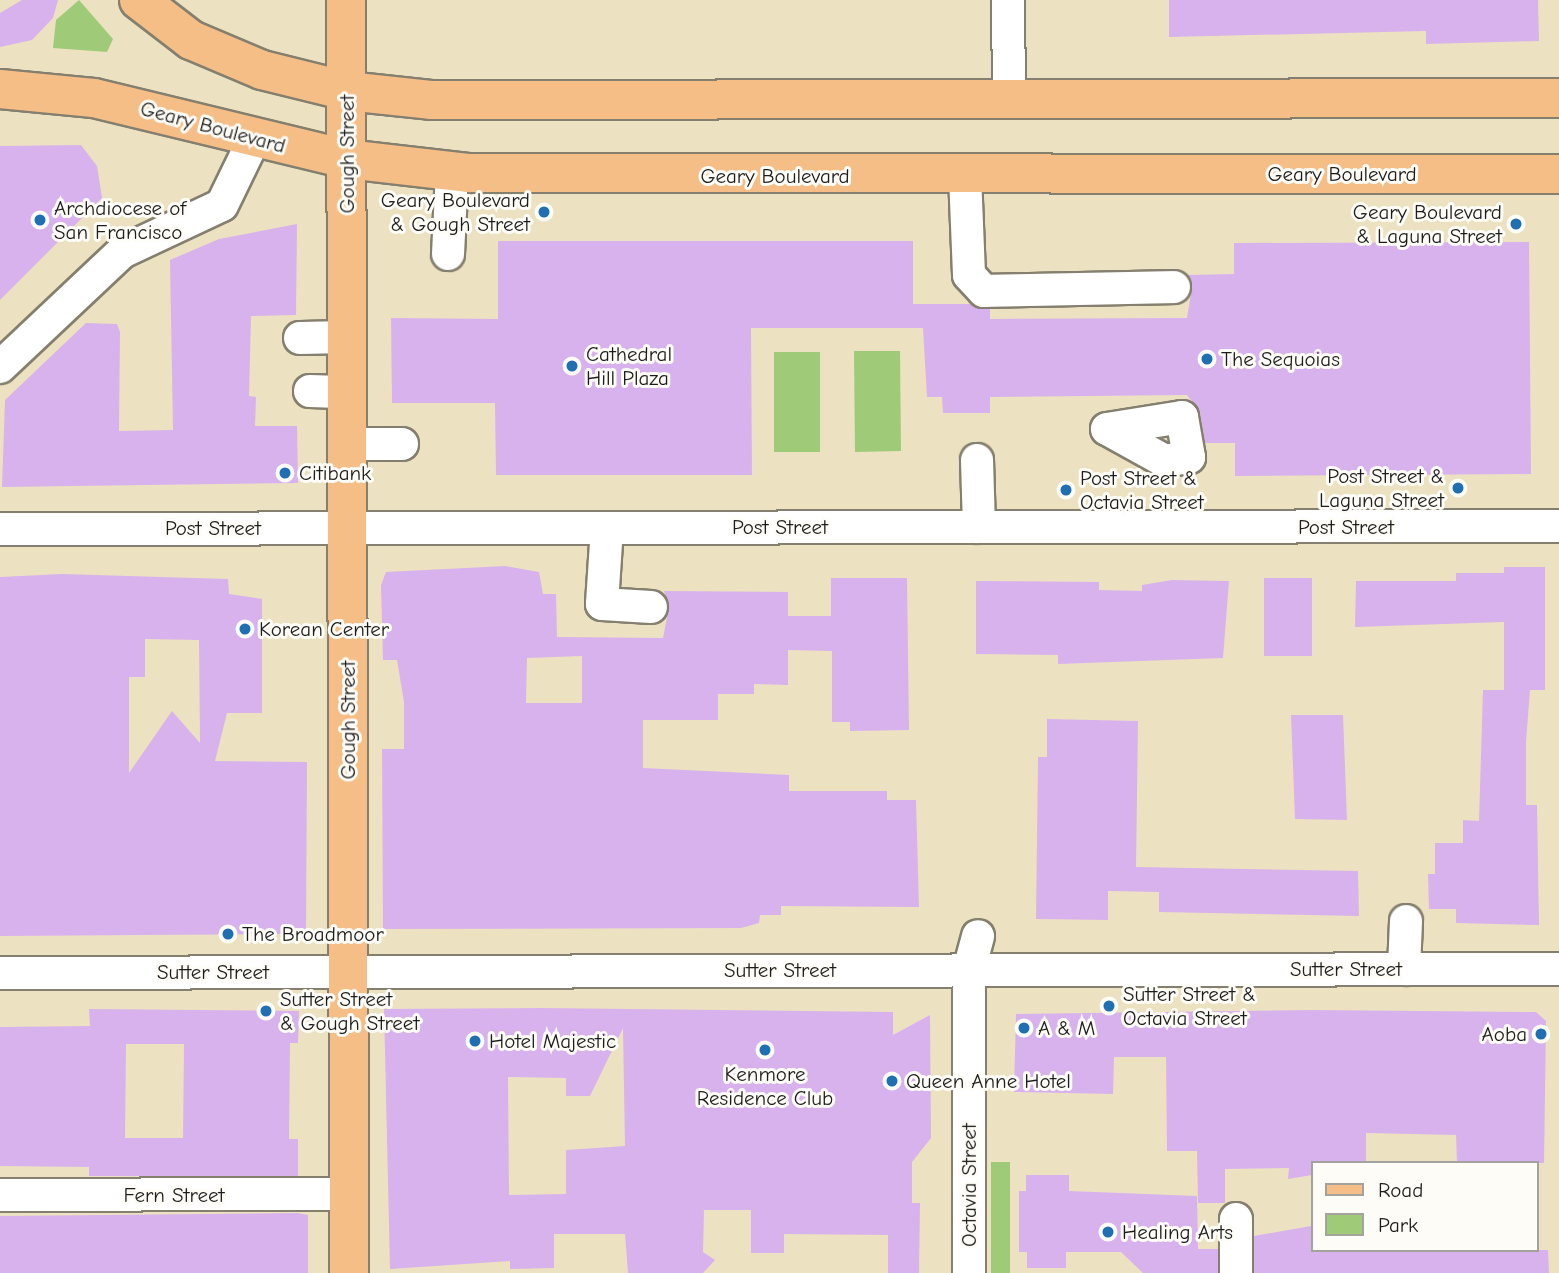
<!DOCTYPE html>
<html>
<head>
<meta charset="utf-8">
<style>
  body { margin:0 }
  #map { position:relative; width:1559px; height:1273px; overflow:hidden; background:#ece2c1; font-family:"Comic Neue",sans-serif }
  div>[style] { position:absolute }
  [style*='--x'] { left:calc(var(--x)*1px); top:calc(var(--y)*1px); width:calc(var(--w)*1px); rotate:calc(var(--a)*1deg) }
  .green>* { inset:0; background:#9fcb79 }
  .building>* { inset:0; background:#d8b2ec }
  .roads { filter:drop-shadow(2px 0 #847f6e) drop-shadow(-2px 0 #847f6e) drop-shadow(0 2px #847f6e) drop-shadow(0 -2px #847f6e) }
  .minor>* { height:32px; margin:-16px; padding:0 16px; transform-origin:16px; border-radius:16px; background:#fff }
  .major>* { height:38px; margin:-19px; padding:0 19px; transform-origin:19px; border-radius:19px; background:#f6be87 }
  .dots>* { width:19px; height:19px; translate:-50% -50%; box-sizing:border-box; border:4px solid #fdfcf7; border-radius:50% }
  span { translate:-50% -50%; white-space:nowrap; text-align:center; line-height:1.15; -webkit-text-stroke:6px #fdfcf7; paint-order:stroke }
  .street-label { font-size:21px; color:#1c1c1c }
  .poi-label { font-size:21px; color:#1c1c1c }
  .right { translate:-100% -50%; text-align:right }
  .left { translate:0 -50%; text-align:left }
  .legend { position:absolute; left:1311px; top:1161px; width:228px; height:91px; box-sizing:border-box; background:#fdfcf7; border:2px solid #a3a29f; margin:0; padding:9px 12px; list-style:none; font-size:21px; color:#1c1c1c }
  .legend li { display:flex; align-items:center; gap:14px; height:35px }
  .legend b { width:35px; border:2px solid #a3a29f }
</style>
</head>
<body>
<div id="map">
  <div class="green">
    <i style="clip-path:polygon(79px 0,113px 39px,107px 52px,53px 48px,56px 20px)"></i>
    <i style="clip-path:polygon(854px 351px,900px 351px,901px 451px,855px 452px)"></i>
    <i style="clip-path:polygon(774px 352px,820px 352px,820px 452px,774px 452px)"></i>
    <i style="clip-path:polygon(991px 1162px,1010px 1162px,1010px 1273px,991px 1273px)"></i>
  </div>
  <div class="building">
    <i style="clip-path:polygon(22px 0,58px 0,53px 18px,32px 40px,0 47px,0 13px)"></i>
    <i style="clip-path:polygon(1169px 0,1538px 0,1539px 41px,1426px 44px,1426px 31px,1169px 37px)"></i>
    <i style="clip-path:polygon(81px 145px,97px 166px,102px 198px,0 300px,0 146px)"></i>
    <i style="clip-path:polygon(297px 224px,296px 315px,251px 316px,249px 396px,256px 397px,255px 426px,297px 426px,298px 483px,2px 487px,5px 400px,86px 323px,117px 324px,120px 332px,119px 431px,173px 430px,170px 260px,219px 239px)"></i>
    <i style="clip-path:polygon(498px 241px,913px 241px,913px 304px,971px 304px,990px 309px,990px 319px,1187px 318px,1192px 287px,1187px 275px,1234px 274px,1234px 243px,1529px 242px,1531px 474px,1235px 476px,1235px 443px,1205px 443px,1200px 413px,1187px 395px,990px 397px,990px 413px,943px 413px,942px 397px,927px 397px,923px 328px,751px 328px,752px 475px,496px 475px,495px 403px,392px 403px,391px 318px,498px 319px)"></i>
    <i style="clip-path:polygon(evenodd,505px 566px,539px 572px,543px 594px,556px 594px,557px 637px,663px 638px,669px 607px,664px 591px,788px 592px,788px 616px,831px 616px,831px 578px,907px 578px,909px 730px,850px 731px,850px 722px,832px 722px,832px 651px,788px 650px,788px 685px,754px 684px,754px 694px,718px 694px,718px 720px,643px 720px,643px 768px,789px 775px,789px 791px,887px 791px,887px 800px,916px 800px,919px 907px,781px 906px,781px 915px,760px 915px,759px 923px,741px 928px,383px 929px,382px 749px,404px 749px,404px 702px,397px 660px,383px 660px,381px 585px,386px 572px,505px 566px,582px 656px,582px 703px,526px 703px,527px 658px,582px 656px)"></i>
    <i style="clip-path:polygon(1504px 567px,1545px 567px,1545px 690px,1530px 690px,1526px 742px,1526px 805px,1537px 805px,1539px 925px,1456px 923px,1456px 909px,1429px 909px,1428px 874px,1435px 874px,1435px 843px,1463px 843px,1463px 820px,1479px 821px,1483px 690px,1504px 690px,1504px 622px,1355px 627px,1356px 581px,1456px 581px,1456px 573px,1504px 573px)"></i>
    <i style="clip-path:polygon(evenodd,62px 574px,228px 579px,229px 594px,262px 599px,262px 713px,227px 713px,215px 761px,307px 762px,306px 934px,0 936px,0 577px,62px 574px,145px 639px,199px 640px,200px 743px,172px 711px,129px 773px,129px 677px,145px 677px,145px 639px)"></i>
    <i style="clip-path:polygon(1264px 578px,1312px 578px,1312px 656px,1264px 656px)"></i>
    <i style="clip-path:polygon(1172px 580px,1229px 581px,1223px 658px,1058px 664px,1058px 655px,976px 654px,976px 581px,1099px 582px,1099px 590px,1142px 591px,1142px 585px)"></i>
    <i style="clip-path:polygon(1291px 715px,1343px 715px,1347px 820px,1295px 819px)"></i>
    <i style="clip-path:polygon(1047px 719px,1138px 721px,1136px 867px,1358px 871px,1359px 916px,1159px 912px,1159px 892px,1108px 891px,1108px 920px,1036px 919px,1038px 757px,1047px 757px)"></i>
    <i style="clip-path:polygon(evenodd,541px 1008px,893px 1012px,893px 1035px,930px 1015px,931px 1138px,912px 1162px,912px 1203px,920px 1203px,919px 1273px,888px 1273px,888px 1235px,784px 1234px,784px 1253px,751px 1253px,751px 1210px,704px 1210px,703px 1252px,715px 1260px,703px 1273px,628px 1273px,625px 1234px,554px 1234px,554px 1268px,510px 1269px,510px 1261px,390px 1269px,384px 1009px,541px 1008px,623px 1028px,625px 1146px,566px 1150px,566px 1194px,509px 1195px,508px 1077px,566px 1078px,566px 1096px,590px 1096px,623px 1028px)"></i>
    <i style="clip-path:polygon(evenodd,89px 1009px,299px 1011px,298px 1043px,290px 1043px,289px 1139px,298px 1139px,298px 1176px,89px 1176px,89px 1167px,0 1166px,0 1027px,90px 1026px,89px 1009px,126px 1044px,184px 1044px,183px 1138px,125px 1138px,126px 1044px)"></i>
    <i style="clip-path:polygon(1313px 1010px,1536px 1012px,1546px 1021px,1544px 1163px,1457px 1163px,1456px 1135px,1366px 1133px,1366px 1163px,1312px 1163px,1312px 1175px,1288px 1179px,1289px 1168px,1225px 1169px,1225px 1203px,1198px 1203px,1197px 1151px,1167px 1151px,1166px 1057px,1114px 1057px,1113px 1094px,1014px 1092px,1016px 1014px)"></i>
    <i style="clip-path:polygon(1026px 1175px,1069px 1175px,1069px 1191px,1197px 1196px,1198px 1249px,1218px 1249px,1218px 1273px,1143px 1273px,1121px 1252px,1066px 1252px,1066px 1268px,1027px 1268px,1027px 1252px,1019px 1252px,1019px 1191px,1026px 1191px)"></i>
    <i style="clip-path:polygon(297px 1213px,308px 1215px,308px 1273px,0 1273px,0 1216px)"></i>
    <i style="clip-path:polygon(1311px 1226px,1312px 1250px,1548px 1250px,1549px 1273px,1254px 1273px,1254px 1236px)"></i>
  </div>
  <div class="roads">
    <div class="minor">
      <i style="--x:1008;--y:0;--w:102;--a:89.4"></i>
      <i style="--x:965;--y:175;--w:100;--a:87.7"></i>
      <i style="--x:969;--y:275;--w:22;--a:47"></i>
      <i style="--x:984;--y:291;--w:190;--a:-1.2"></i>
      <i style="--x:448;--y:254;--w:83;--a:-87.2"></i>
      <i style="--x:300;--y:338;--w:47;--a:-1.2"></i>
      <i style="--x:0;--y:367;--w:168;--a:-43.3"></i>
      <i style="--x:122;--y:252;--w:110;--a:-25.2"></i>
      <i style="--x:222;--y:205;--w:76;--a:-64.1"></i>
      <i style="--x:310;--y:391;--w:37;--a:2"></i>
      <i style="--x:1182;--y:417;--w:41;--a:80.1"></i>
      <i style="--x:1189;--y:457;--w:24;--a:171"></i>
      <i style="--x:1165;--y:461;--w:66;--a:-151.1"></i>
      <i style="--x:1107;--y:429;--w:76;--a:-9.1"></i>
      <i style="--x:347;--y:444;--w:55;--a:0"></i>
      <i style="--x:977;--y:460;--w:67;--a:88.3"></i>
      <i style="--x:607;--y:528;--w:76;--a:93.8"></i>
      <i style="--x:602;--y:604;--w:49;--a:3.5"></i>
      <i style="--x:0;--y:529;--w:1559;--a:-0.11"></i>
      <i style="--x:1404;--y:969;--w:48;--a:-87.6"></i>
      <i style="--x:0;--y:973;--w:1559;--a:-0.15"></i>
      <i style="--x:0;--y:1195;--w:348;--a:-0.2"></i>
      <i style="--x:969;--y:1273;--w:303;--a:-90"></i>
      <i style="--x:969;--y:970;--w:35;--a:-75"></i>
      <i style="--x:1236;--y:1273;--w:54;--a:-90"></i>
    </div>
    <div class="major">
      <i style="--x:139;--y:0;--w:66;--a:37.6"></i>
      <i style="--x:191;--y:40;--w:77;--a:22.9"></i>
      <i style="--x:262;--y:70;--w:88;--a:13.9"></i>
      <i style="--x:347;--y:91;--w:84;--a:6.1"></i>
      <i style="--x:431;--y:100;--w:1128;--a:-0.1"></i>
      <i style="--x:346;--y:0;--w:1273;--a:89.86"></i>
      <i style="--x:0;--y:89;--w:94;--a:5.5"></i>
      <i style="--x:94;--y:98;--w:260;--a:13.6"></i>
      <i style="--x:347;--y:159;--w:122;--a:6.6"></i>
      <i style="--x:468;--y:173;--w:1091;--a:0.05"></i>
    </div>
  </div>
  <div class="dots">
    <i style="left:544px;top:212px;background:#1f6fb2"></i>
    <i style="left:40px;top:220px;background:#1f6fb2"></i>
    <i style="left:1516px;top:224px;background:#1f6fb2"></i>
    <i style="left:1207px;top:359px;background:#1f6fb2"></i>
    <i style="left:572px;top:366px;background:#1f6fb2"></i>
    <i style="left:285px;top:473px;background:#1f6fb2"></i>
    <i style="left:1458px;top:488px;background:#1f6fb2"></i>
    <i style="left:1066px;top:490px;background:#1f6fb2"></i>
    <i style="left:245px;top:629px;background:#1f6fb2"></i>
    <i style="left:228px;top:934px;background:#1f6fb2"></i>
    <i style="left:1109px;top:1006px;background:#1f6fb2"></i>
    <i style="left:266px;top:1011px;background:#1f6fb2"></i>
    <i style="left:1024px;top:1028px;background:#1f6fb2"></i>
    <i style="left:1541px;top:1034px;background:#1f6fb2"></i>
    <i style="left:475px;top:1041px;background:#1f6fb2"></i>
    <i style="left:765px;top:1050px;background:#1f6fb2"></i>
    <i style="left:892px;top:1081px;background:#1f6fb2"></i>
    <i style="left:1108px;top:1232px;background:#1f6fb2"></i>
  </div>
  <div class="street-label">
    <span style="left:213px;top:127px;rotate:15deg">Geary Boulevard</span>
    <span style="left:347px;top:154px;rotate:-90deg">Gough Street</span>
    <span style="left:1342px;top:174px">Geary Boulevard</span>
    <span style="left:775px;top:176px">Geary Boulevard</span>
    <span style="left:780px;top:527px">Post Street</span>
    <span style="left:1346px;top:527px">Post Street</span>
    <span style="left:213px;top:528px">Post Street</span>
    <span style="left:348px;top:720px;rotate:-90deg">Gough Street</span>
    <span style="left:1346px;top:969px">Sutter Street</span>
    <span style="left:780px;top:970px">Sutter Street</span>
    <span style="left:213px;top:972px">Sutter Street</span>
    <span style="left:969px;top:1185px;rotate:-90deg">Octavia Street</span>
    <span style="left:174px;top:1195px">Fern Street</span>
  </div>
  <div class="poi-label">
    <span class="right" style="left:530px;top:212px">Geary Boulevard<br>&amp; Gough Street</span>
    <span class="left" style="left:54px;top:220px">Archdiocese of<br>San Francisco</span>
    <span class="right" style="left:1502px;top:224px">Geary Boulevard<br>&amp; Laguna Street</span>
    <span class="left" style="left:586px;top:366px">Cathedral<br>Hill Plaza</span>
    <span class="left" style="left:1221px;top:359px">The Sequoias</span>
    <span class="left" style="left:299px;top:473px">Citibank</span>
    <span class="right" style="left:1444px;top:488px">Post Street &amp;<br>Laguna Street</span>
    <span class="left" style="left:1080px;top:490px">Post Street &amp;<br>Octavia Street</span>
    <span class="left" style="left:259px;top:629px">Korean Center</span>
    <span class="left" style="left:242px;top:934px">The Broadmoor</span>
    <span class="left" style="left:1123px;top:1006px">Sutter Street &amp;<br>Octavia Street</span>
    <span class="left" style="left:280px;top:1011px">Sutter Street<br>&amp; Gough Street</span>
    <span class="left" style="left:1038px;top:1028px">A &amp; M</span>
    <span class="right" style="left:1527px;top:1034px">Aoba</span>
    <span class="left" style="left:489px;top:1041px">Hotel Majestic</span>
    <span style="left:765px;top:1086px">Kenmore<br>Residence Club</span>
    <span class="left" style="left:906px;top:1081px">Queen Anne Hotel</span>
    <span class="left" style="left:1122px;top:1232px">Healing Arts</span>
  </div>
  <ul class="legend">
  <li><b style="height:9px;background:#f6be87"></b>Road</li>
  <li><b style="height:19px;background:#9fcb79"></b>Park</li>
  </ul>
</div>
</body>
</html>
